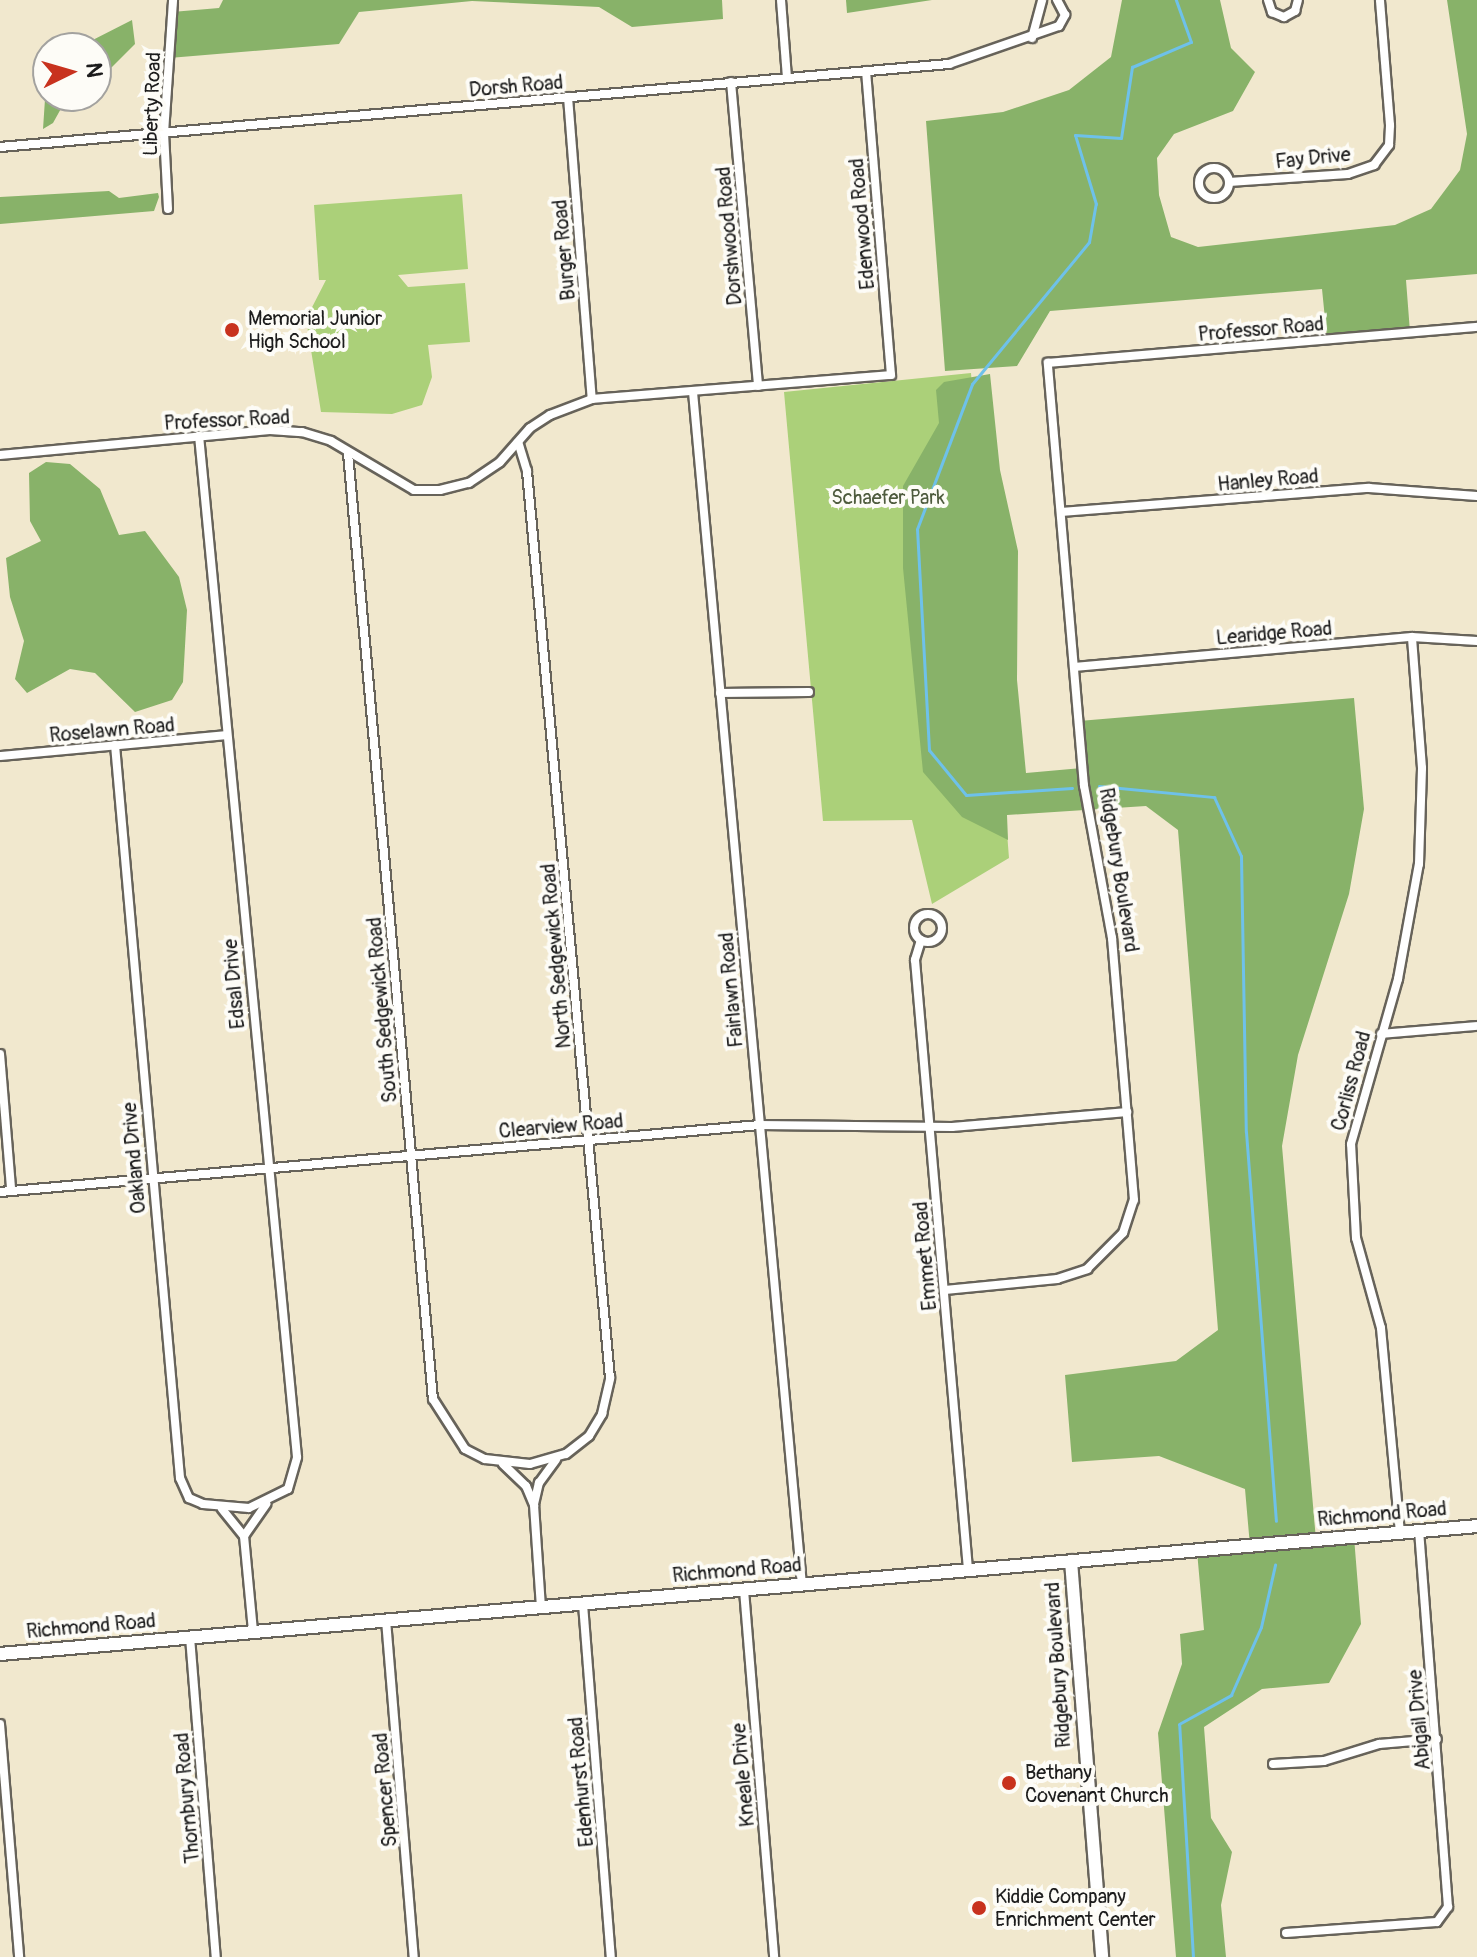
<!DOCTYPE html>
<html>
<head>
<meta charset="utf-8">
<style>
  body { margin:0 }
  #map { position:relative; width:1477px; height:1957px; overflow:hidden; background:#f1e8ce; font-family:Pangolin,sans-serif }
  div>[style] { position:absolute }
  [style*='--x'] { left:calc(var(--x)*1px); top:calc(var(--y)*1px); width:calc(var(--w)*1px); rotate:calc(var(--a)*1deg) }
  .green>* { inset:0; background:#abd079 }
  .forest>* { inset:0; background:#88b269 }
  .stream>* { height:3px; margin:-1.5px; padding:0 1.5px; transform-origin:1.5px; border-radius:1.5px; background:#6ec1ea }
  .roads { filter:drop-shadow(2px 0 #67635a) drop-shadow(-2px 0 #67635a) drop-shadow(0 2px #67635a) drop-shadow(0 -2px #67635a) }
  .street>* { height:8px; margin:-4px; padding:0 4px; transform-origin:4px; border-radius:4px; background:#fff }
  .street>.ring { margin:-4px; padding:0; box-sizing:content-box; background:none; border:8px solid #fff; border-radius:50% }
  .secondary>* { height:12px; margin:-6px; padding:0 6px; transform-origin:6px; border-radius:6px; background:#fff }
  .primary>* { height:12px; margin:-6px; padding:0 6px; transform-origin:6px; border-radius:6px; background:#fff }
  .dots>* { width:22px; height:22px; translate:-50% -50%; box-sizing:border-box; border:4px solid #fdfcf7; border-radius:50% }
  span { translate:-50% -50%; white-space:nowrap; text-align:center; line-height:1.15; -webkit-text-stroke:8px #fdfcf7; paint-order:stroke }
  .street-label { font-size:20px; color:#1c1c1c }
  .poi-label { font-size:20px; color:#1c1c1c }
  .left { translate:0 -50%; text-align:left }
  .park-label { font-size:20px; color:#4e5b3d }
  .north { position:absolute; left:32px; top:32px; width:80px; height:80px; box-sizing:border-box; background:#fdfcf7; border:2px solid #a3a29f; border-radius:50%; rotate:85deg; font-size:22px; font-weight:700; line-height:32px; text-align:center; color:#1c1c1c }
  .north::after { content:''; display:block; margin:auto; width:28px; height:36px; background:#c8321e; clip-path:polygon(50% 0,100% 100%,50% 72%,0 100%) }
</style>
</head>
<body>
<div id="map">
  <div class="green">
    <i style="clip-path:polygon(462px 194px,468px 269px,398px 275px,408px 287px,465px 283px,470px 342px,428px 345px,432px 377px,422px 405px,392px 414px,321px 412px,306px 319px,326px 280px,319px 280px,314px 205px)"></i>
    <i style="clip-path:polygon(971px 373px,1009px 858px,932px 904px,912px 820px,823px 821px,784px 392px)"></i>
  </div>
  <div class="forest">
    <i style="clip-path:polygon(223px 0,722px 0,723px 19px,632px 27px,599px 7px,472px 1px,359px 12px,339px 44px,169px 58px,172px 12px,219px 8px)"></i>
    <i style="clip-path:polygon(846px 0,932px 0,847px 13px)"></i>
    <i style="clip-path:polygon(1122px 0,1220px 0,1231px 48px,1255px 72px,1233px 111px,1174px 134px,1157px 158px,1159px 195px,1171px 237px,1198px 247px,1395px 225px,1431px 209px,1460px 170px,1467px 134px,1447px 0,1477px 0,1477px 274px,1406px 280px,1410px 332px,1327px 339px,1322px 289px,1050px 311px,1017px 366px,945px 371px,926px 121px,1003px 112px,1069px 90px,1111px 57px)"></i>
    <i style="clip-path:polygon(132px 20px,135px 44px,96px 83px,96px 48px,51px 48px,77px 48px)"></i>
    <i style="clip-path:polygon(48px 54px,48px 96px,68px 96px,53px 123px,43px 129px)"></i>
    <i style="clip-path:polygon(109px 191px,119px 198px,158px 193px,159px 197px,154px 211px,0 224px,0 197px)"></i>
    <i style="clip-path:polygon(990px 374px,1000px 470px,1018px 551px,1017px 680px,1026px 773px,1082px 768px,1079px 721px,1354px 698px,1364px 809px,1349px 894px,1298px 1055px,1282px 1146px,1316px 1540px,1354px 1537px,1361px 1624px,1329px 1683px,1262px 1689px,1204px 1727px,1211px 1818px,1232px 1852px,1221px 1905px,1226px 1957px,1176px 1957px,1158px 1733px,1182px 1664px,1180px 1634px,1204px 1630px,1197px 1551px,1250px 1546px,1245px 1489px,1159px 1456px,1072px 1462px,1065px 1375px,1176px 1361px,1218px 1330px,1178px 830px,1146px 806px,1007px 815px,1008px 840px,962px 817px,923px 772px,903px 568px,903px 486px,939px 423px,936px 390px,944px 382px)"></i>
    <i style="clip-path:polygon(46px 462px,70px 464px,100px 489px,119px 535px,145px 531px,179px 577px,187px 610px,183px 682px,172px 700px,135px 712px,95px 673px,70px 669px,27px 693px,15px 679px,24px 641px,10px 597px,6px 558px,41px 541px,30px 521px,29px 473px)"></i>
  </div>
  <div class="stream">
    <i style="--x:1099;--y:786;--w:116;--a:5.5"></i>
    <i style="--x:1214;--y:797;--w:65;--a:65.4"></i>
    <i style="--x:1241;--y:856;--w:276;--a:89"></i>
    <i style="--x:1246;--y:1132;--w:390;--a:85.6"></i>
    <i style="--x:1072;--y:788;--w:106;--a:176.2"></i>
    <i style="--x:966;--y:795;--w:58;--a:-129.4"></i>
    <i style="--x:929;--y:750;--w:221;--a:-93.1"></i>
    <i style="--x:917;--y:529;--w:155;--a:-69.2"></i>
    <i style="--x:972;--y:384;--w:184;--a:-50.5"></i>
    <i style="--x:1089;--y:242;--w:39;--a:-80"></i>
    <i style="--x:1096;--y:204;--w:72;--a:-106.9"></i>
    <i style="--x:1075;--y:135;--w:46;--a:3.7"></i>
    <i style="--x:1121;--y:138;--w:72;--a:-81.2"></i>
    <i style="--x:1132;--y:67;--w:64;--a:-23"></i>
    <i style="--x:1191;--y:42;--w:45;--a:-109.7"></i>
    <i style="--x:1193;--y:1957;--w:233;--a:-93.4"></i>
    <i style="--x:1179;--y:1724;--w:60;--a:-29.1"></i>
    <i style="--x:1231;--y:1695;--w:74;--a:-66.2"></i>
    <i style="--x:1261;--y:1627;--w:64;--a:-77.3"></i>
  </div>
  <div class="roads">
    <div class="street">
      <i style="--x:781;--y:0;--w:78;--a:85.6"></i>
      <i style="--x:1268;--y:0;--w:13;--a:72"></i>
      <i style="--x:1272;--y:12;--w:13;--a:23"></i>
      <i style="--x:1284;--y:17;--w:13;--a:-29"></i>
      <i style="--x:1295;--y:11;--w:11;--a:-75"></i>
      <i style="--x:1032;--y:38;--w:39;--a:-75"></i>
      <i style="--x:731;--y:82;--w:305;--a:84.9"></i>
      <i style="--x:568;--y:97;--w:303;--a:85.5"></i>
      <i style="--x:0;--y:147;--w:953;--a:-5"></i>
      <i style="--x:949;--y:64;--w:116;--a:-19.1"></i>
      <i style="--x:1059;--y:26;--w:13;--a:-61"></i>
      <i style="--x:1065;--y:15;--w:17;--a:-118"></i>
      <i class="ring" style="left:1199px;top:168px;width:22px;height:22px"></i>
      <i style="--x:1229;--y:182;--w:119;--a:-3.8"></i>
      <i style="--x:1348;--y:174;--w:28;--a:-19"></i>
      <i style="--x:1374;--y:165;--w:25;--a:-53"></i>
      <i style="--x:1389;--y:145;--w:20;--a:-87"></i>
      <i style="--x:1390;--y:125;--w:125;--a:-94.6"></i>
      <i style="--x:168;--y:209;--w:76;--a:-93"></i>
      <i style="--x:164;--y:133;--w:133;--a:-86.1"></i>
      <i style="--x:693;--y:392;--w:1198;--a:84.78"></i>
      <i style="--x:348;--y:453;--w:950;--a:84.87"></i>
      <i style="--x:433;--y:1399;--w:59;--a:57.4"></i>
      <i style="--x:465;--y:1449;--w:22;--a:27"></i>
      <i style="--x:485;--y:1459;--w:45;--a:6.3"></i>
      <i style="--x:530;--y:1464;--w:37;--a:-16"></i>
      <i style="--x:566;--y:1454;--w:29;--a:-38"></i>
      <i style="--x:589;--y:1436;--w:26;--a:-59"></i>
      <i style="--x:602;--y:1414;--w:37;--a:-77"></i>
      <i style="--x:610;--y:1378;--w:911;--a:-95.23"></i>
      <i style="--x:527;--y:471;--w:30;--a:-107"></i>
      <i style="--x:0;--y:455;--w:271;--a:-5.3"></i>
      <i style="--x:270;--y:430;--w:32;--a:4"></i>
      <i style="--x:302;--y:432;--w:30;--a:17"></i>
      <i style="--x:331;--y:441;--w:96;--a:30.6"></i>
      <i style="--x:414;--y:490;--w:26;--a:0"></i>
      <i style="--x:440;--y:490;--w:30;--a:-14"></i>
      <i style="--x:469;--y:483;--w:37;--a:-34"></i>
      <i style="--x:500;--y:462;--w:45;--a:-48.6"></i>
      <i style="--x:530;--y:428;--w:24;--a:-33"></i>
      <i style="--x:550;--y:415;--w:45;--a:-20.9"></i>
      <i style="--x:592;--y:399;--w:300;--a:-4.6"></i>
      <i style="--x:891;--y:375;--w:305;--a:-94.7"></i>
      <i style="--x:1061;--y:512;--w:309;--a:-4.5"></i>
      <i style="--x:1369;--y:488;--w:108;--a:4.2"></i>
      <i style="--x:1074;--y:667;--w:339;--a:-5.1"></i>
      <i style="--x:1412;--y:637;--w:65;--a:3.5"></i>
      <i style="--x:720;--y:693;--w:89;--a:-0.6"></i>
      <i style="--x:115;--y:745;--w:736;--a:84.93"></i>
      <i style="--x:180;--y:1478;--w:22;--a:66"></i>
      <i style="--x:189;--y:1498;--w:15;--a:23"></i>
      <i style="--x:203;--y:1504;--w:46;--a:5"></i>
      <i style="--x:249;--y:1508;--w:43;--a:-26"></i>
      <i style="--x:288;--y:1489;--w:33;--a:-74"></i>
      <i style="--x:297;--y:1457;--w:1026;--a:-95.48"></i>
      <i style="--x:0;--y:756;--w:227;--a:-5.3"></i>
      <i class="ring" style="left:914px;top:914px;width:20px;height:20px"></i>
      <i style="--x:921;--y:940;--w:21;--a:107"></i>
      <i style="--x:915;--y:960;--w:612;--a:85.03"></i>
      <i style="--x:1381;--y:1034;--w:96;--a:-4.8"></i>
      <i style="--x:0;--y:1054;--w:135;--a:85.3"></i>
      <i style="--x:0;--y:1192;--w:762;--a:-5.04"></i>
      <i style="--x:759;--y:1125;--w:193;--a:0.6"></i>
      <i style="--x:952;--y:1127;--w:176;--a:-4.9"></i>
      <i style="--x:945;--y:1290;--w:113;--a:-5.6"></i>
      <i style="--x:1057;--y:1279;--w:32;--a:-18"></i>
      <i style="--x:1087;--y:1269;--w:51;--a:-45"></i>
      <i style="--x:1123;--y:1233;--w:35;--a:-72"></i>
      <i style="--x:1134;--y:1200;--w:263;--a:-94.8"></i>
      <i style="--x:1112;--y:938;--w:155;--a:-100.4"></i>
      <i style="--x:1084;--y:786;--w:425;--a:-94.9"></i>
      <i style="--x:1048;--y:363;--w:431;--a:-4.8"></i>
      <i style="--x:503;--y:1464;--w:32;--a:44"></i>
      <i style="--x:526;--y:1486;--w:21;--a:67"></i>
      <i style="--x:534;--y:1505;--w:102;--a:86.1"></i>
      <i style="--x:534;--y:1504;--w:22;--a:-77"></i>
      <i style="--x:539;--y:1483;--w:29;--a:-54"></i>
      <i style="--x:222;--y:1509;--w:35;--a:51"></i>
      <i style="--x:244;--y:1536;--w:96;--a:84.6"></i>
      <i style="--x:1400;--y:1533;--w:206;--a:-95.3"></i>
      <i style="--x:1381;--y:1328;--w:93;--a:-105.5"></i>
      <i style="--x:1356;--y:1238;--w:94;--a:-93"></i>
      <i style="--x:1351;--y:1144;--w:172;--a:-74.1"></i>
      <i style="--x:1398;--y:979;--w:117;--a:-79.7"></i>
      <i style="--x:1419;--y:864;--w:96;--a:-88.2"></i>
      <i style="--x:1422;--y:768;--w:131;--a:-94.4"></i>
      <i style="--x:244;--y:1536;--w:39;--a:-55"></i>
      <i style="--x:744;--y:1590;--w:368;--a:85.3"></i>
      <i style="--x:583;--y:1604;--w:354;--a:85.5"></i>
      <i style="--x:386;--y:1620;--w:338;--a:85.3"></i>
      <i style="--x:190;--y:1637;--w:321;--a:85.4"></i>
      <i style="--x:0;--y:1724;--w:234;--a:85.3"></i>
      <i style="--x:1273;--y:1764;--w:51;--a:-3.4"></i>
      <i style="--x:1324;--y:1761;--w:58;--a:-17.2"></i>
      <i style="--x:1379;--y:1744;--w:58;--a:-4.9"></i>
      <i style="--x:1286;--y:1933;--w:151;--a:-4.2"></i>
      <i style="--x:1437;--y:1922;--w:19;--a:-54"></i>
      <i style="--x:1448;--y:1907;--w:376;--a:-94.4"></i>
    </div>
    <div class="secondary">
      <i style="--x:1071;--y:1561;--w:397;--a:85.5"></i>
    </div>
    <div class="primary">
      <i style="--x:0;--y:1654;--w:1483;--a:-4.95"></i>
    </div>
  </div>
  <div class="dots">
    <i style="left:232px;top:330px;background:#c8321e"></i>
    <i style="left:1009px;top:1783px;background:#c8321e"></i>
    <i style="left:979px;top:1908px;background:#c8321e"></i>
  </div>
  <div class="street-label">
    <span style="left:516px;top:86px;rotate:-5deg">Dorsh Road</span>
    <span style="left:152px;top:104px;rotate:-88deg">Liberty Road</span>
    <span style="left:1313px;top:158px;rotate:-6deg">Fay Drive</span>
    <span style="left:862px;top:224px;rotate:-95deg">Edenwood Road</span>
    <span style="left:729px;top:236px;rotate:-95deg">Dorshwood Road</span>
    <span style="left:564px;top:250px;rotate:-95deg">Burger Road</span>
    <span style="left:1261px;top:329px;rotate:-5deg">Professor Road</span>
    <span style="left:227px;top:420px;rotate:-3deg">Professor Road</span>
    <span style="left:1268px;top:480px;rotate:-5deg">Hanley Road</span>
    <span style="left:1274px;top:633px;rotate:-5deg">Learidge Road</span>
    <span style="left:112px;top:730px;rotate:-5deg">Roselawn Road</span>
    <span style="left:1119px;top:870px;rotate:81deg">Ridgebury Boulevard</span>
    <span style="left:556px;top:956px;rotate:-95deg">North Sedgewick Road</span>
    <span style="left:234px;top:984px;rotate:-95deg">Edsal Drive</span>
    <span style="left:731px;top:990px;rotate:-95deg">Fairlawn Road</span>
    <span style="left:382px;top:1010px;rotate:-95deg">South Sedgewick Road</span>
    <span style="left:1351px;top:1081px;rotate:-75deg">Corliss Road</span>
    <span style="left:561px;top:1126px;rotate:-5deg">Clearview Road</span>
    <span style="left:134px;top:1158px;rotate:-95deg">Oakland Drive</span>
    <span style="left:925px;top:1256px;rotate:-95deg">Emmet Road</span>
    <span style="left:1382px;top:1514px;rotate:-5deg">Richmond Road</span>
    <span style="left:737px;top:1570px;rotate:-5deg">Richmond Road</span>
    <span style="left:91px;top:1626px;rotate:-5deg">Richmond Road</span>
    <span style="left:1058px;top:1665px;rotate:-94deg">Ridgebury Boulevard</span>
    <span style="left:1419px;top:1720px;rotate:-95deg">Abigail Drive</span>
    <span style="left:743px;top:1775px;rotate:-95deg">Kneale Drive</span>
    <span style="left:581px;top:1782px;rotate:-95deg">Edenhurst Road</span>
    <span style="left:385px;top:1790px;rotate:-95deg">Spencer Road</span>
    <span style="left:187px;top:1798px;rotate:-95deg">Thornbury Road</span>
  </div>
  <div class="poi-label">
    <span class="left" style="left:248px;top:330px">Memorial Junior<br>High School</span>
    <span class="left" style="left:1025px;top:1784px">Bethany<br>Covenant Church</span>
    <span class="left" style="left:995px;top:1908px">Kiddie Company<br>Enrichment Center</span>
  </div>
  <div class="park-label">
    <span style="left:888px;top:497px">Schaefer Park</span>
  </div>
  <div class="north">N</div>
</div>
</body>
</html>
